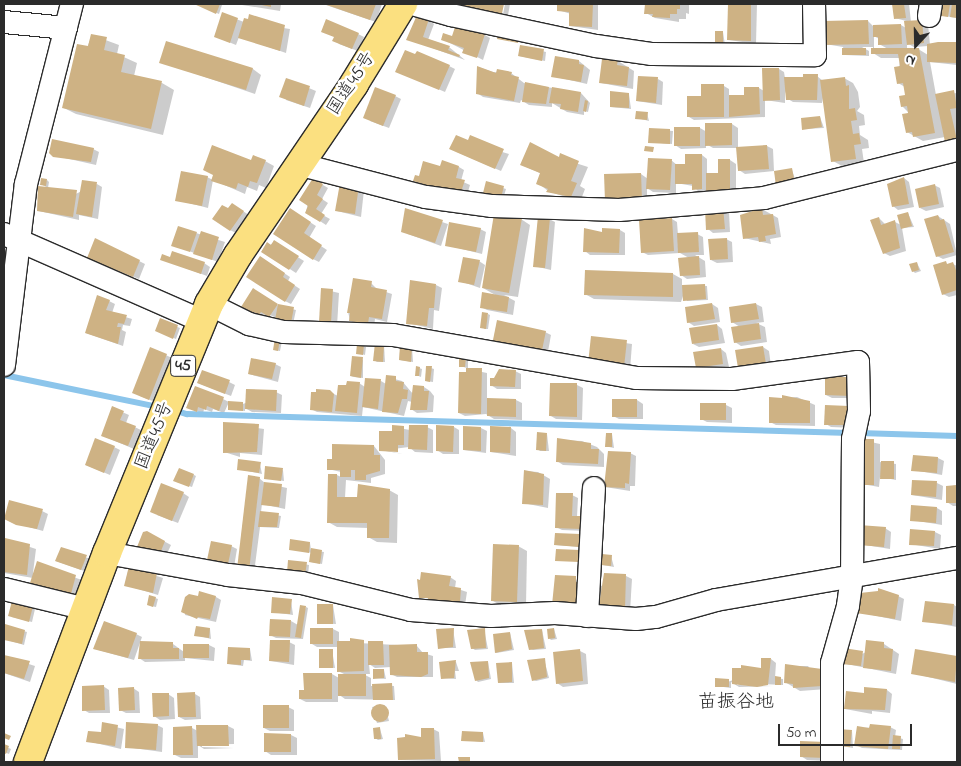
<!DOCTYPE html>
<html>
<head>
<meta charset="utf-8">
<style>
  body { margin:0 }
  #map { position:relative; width:961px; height:766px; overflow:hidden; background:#fff; font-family:"Indie Flower","Klee One",sans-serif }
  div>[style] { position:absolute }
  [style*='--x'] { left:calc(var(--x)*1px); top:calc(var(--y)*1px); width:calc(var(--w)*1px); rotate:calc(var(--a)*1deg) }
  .shadow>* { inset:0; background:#0003 }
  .stream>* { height:5.5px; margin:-2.75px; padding:0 2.75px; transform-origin:2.75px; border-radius:2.75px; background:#8cc5eb }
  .building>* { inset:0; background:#ceb284 }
  .round { border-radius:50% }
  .roads { filter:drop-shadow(1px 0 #2b2b2b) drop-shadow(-1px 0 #2b2b2b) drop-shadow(0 1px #2b2b2b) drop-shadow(0 -1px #2b2b2b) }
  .minor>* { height:22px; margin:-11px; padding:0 11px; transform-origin:11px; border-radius:11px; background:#fff }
  .highway>* { height:28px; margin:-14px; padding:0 14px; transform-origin:14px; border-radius:14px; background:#fbe080 }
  span { translate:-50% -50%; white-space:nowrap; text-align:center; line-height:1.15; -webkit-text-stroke:5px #fff; paint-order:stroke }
  .shield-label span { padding:1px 4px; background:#fff; border:1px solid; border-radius:4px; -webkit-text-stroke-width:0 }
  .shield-label { font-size:16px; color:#2b2b2b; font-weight:700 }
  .street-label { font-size:18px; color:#2b2b2b }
  .neighbourhood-label { font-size:19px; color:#2b2b2b }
  .frame { position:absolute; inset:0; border:5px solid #2b2b2b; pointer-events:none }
  .north { position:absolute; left:891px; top:20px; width:50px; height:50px; -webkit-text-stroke:4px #fff; paint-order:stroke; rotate:201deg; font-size:14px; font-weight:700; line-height:20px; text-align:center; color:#2b2b2b }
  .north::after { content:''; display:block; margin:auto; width:18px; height:22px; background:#2b2b2b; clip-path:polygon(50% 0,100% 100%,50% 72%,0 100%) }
  .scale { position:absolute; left:778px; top:724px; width:134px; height:22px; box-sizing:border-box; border:2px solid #2b2b2b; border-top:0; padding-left:6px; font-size:15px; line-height:18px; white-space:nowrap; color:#2b2b2b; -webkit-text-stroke:4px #fff; paint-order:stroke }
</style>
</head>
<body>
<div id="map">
  <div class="shadow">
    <i style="clip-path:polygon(196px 4px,220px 4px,222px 5px,219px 14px)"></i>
    <i style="clip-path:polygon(236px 4px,281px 4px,280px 11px)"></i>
    <i style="clip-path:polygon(323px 4px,382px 4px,376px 22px)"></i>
    <i style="clip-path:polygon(505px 4px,510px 4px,507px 21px,502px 20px)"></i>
    <i style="clip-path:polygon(559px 4px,598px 4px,598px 30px,570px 26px,571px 14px,558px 10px)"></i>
    <i style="clip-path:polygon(646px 4px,689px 4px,689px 14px,686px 13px,686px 19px,679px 19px,679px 22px,655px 18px,646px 13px)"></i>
    <i style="clip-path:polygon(729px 4px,757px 4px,756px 44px,729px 40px)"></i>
    <i style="clip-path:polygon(evenodd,894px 4px,909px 4px,911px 22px,928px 24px,930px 45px,957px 46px,957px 65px,930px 62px,936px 95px,957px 93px,957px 144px,945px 137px,923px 141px,907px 132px,910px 114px,902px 106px,907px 96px,905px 87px,898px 83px,900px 58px,881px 58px,873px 53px,873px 47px,862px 47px,869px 51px,869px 56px,845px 55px,843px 47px,825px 44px,868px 21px,873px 26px,901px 25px,906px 28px,906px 21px,895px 18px,894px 4px,874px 36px,879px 39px,879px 44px,888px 49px,874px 49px,874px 36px,894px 4px,907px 43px,917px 49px,907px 49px,907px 43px,894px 4px,928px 46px,928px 55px,915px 47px,928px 46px)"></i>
    <i style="clip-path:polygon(938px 4px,957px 4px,957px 18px,938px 15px)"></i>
    <i style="clip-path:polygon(223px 14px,244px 22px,290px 29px,286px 53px,239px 37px,236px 45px,216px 37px)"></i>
    <i style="clip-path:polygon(428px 20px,434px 24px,428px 40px,449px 47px,465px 60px,408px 39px)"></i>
    <i style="clip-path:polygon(723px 32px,725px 45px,719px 44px)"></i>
    <i style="clip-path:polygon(358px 34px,364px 37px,358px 51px,339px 44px,335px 37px)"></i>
    <i style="clip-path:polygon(92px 35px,119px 45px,117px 54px,137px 63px,134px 76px,162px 83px,174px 90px,163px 135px,76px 114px,64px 108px)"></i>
    <i style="clip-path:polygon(485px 35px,490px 38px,483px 60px,448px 42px,452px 37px)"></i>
    <i style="clip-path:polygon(524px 37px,546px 42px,545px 47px,526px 43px)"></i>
    <i style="clip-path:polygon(521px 46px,546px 52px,545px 61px,519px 56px)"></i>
    <i style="clip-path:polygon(579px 61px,590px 70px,587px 84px,552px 76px)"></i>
    <i style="clip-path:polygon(618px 61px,634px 71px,633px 89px,601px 83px)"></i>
    <i style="clip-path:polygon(161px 62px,253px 69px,261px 75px,255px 94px)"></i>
    <i style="clip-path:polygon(449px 66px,455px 69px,445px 92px,403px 74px)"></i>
    <i style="clip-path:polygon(478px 67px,493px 72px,511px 73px,524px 83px,581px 93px,590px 103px,588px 112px,584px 111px,584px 115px,567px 112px,552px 103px,552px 107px,529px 105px,521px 100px,520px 103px,483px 97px,477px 93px)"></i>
    <i style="clip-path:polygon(779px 69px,784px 72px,785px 78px,817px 76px,823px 81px,844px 78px,853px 83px,858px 92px,860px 107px,857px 111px,864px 115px,865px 125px,859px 126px,860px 135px,868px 140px,869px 148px,862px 149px,864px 163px,842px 166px,833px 161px,823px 98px,822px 103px,793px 102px,788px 99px,785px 91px,785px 103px,765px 100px,765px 117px,694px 120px,689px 117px,703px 97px,724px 86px,729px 89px,729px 96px,745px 96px,759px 88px,764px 91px)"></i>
    <i style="clip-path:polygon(287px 79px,316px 91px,310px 108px,286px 100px)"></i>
    <i style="clip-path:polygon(658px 79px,663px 82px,662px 105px,637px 101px)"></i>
    <i style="clip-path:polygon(629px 94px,631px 109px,611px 107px)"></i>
    <i style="clip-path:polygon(395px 96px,401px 99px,389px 128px,370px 121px)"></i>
    <i style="clip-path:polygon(647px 113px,649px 121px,637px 118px)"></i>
    <i style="clip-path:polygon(820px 117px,824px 128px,804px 129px)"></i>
    <i style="clip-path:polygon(732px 124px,738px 128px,738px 148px,767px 146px,773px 149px,774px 171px,745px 174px,739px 170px,737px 148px,713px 148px,706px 144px,706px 148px,681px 149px,675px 145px,700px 128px,707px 132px)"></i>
    <i style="clip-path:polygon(650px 129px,673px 131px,672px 144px,649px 142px)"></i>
    <i style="clip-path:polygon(469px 142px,509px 154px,501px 171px,457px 152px)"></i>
    <i style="clip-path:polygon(93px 149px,99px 152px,96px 165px,56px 156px)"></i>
    <i style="clip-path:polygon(702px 155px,707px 159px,707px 175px,719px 175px,730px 160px,736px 164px,736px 195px,699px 192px,693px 186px,676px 183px,676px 193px,653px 192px,647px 188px,647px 202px,612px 203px,641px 174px,648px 179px,671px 160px,677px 165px,686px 165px)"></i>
    <i style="clip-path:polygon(560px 158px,588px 167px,580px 186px,585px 189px,580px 202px,548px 191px,538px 183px,542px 174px,522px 165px)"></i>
    <i style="clip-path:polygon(252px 161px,265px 161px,274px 166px,266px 188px,259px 185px,257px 191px,247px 187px,245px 194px,213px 180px,208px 208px,177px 200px,207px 177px,213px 180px)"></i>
    <i style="clip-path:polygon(441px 167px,459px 167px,464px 170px,461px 181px,470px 185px,466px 198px,414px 181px)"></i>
    <i style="clip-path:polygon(792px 170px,797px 185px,780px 187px)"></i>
    <i style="clip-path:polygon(904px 178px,909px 182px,914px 207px,898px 210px,893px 206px)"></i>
    <i style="clip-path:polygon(313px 179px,328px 188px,322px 199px,328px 203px,321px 214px,330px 219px,326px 225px,306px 212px)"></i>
    <i style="clip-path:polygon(47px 180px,49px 182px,48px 188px,41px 184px)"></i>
    <i style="clip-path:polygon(487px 183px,506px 189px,503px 199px)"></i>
    <i style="clip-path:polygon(97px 184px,102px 187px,98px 219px,79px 215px,79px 220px,39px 211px)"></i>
    <i style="clip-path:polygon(934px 185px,940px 188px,944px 207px,926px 211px,920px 208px)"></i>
    <i style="clip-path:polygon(359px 187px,364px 190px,361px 217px,337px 211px)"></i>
    <i style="clip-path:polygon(238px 208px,249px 215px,236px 233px,230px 230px,228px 210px)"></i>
    <i style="clip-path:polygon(762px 209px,778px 218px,781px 237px,770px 239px,771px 244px,744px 238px)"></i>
    <i style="clip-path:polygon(406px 210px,448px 224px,441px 246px,408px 234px)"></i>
    <i style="clip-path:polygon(706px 210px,729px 212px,730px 232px,713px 233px,708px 229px)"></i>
    <i style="clip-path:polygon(296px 213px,316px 226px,309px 238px,327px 250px,319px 262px,313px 259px)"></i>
    <i style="clip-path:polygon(908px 213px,914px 227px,902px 228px,906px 251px,890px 256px,884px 253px,879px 218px,886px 225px,895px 222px,901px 225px)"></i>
    <i style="clip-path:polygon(938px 216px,950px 224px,957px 255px,943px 259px,937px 256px)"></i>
    <i style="clip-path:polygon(521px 219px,530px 225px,518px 297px,504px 295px,515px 301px,513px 315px,487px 310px,481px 307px,497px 296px,483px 288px)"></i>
    <i style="clip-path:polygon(549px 219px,555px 222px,551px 270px,534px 266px)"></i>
    <i style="clip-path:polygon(672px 219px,677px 222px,678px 235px,697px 234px,703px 237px,704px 255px,695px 255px,705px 261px,706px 277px,687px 279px,681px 275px,689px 258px,680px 253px,648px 255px,642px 252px)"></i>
    <i style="clip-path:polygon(480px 229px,486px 232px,482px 254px,446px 245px)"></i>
    <i style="clip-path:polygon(620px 230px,625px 233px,625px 255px,590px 255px,585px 251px,603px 233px)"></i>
    <i style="clip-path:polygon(196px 233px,225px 242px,218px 262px,173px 245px)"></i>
    <i style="clip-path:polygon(726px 239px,732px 242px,733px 262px,717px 263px,711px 260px)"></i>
    <i style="clip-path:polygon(274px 242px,304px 261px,296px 273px,262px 251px)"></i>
    <i style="clip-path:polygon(89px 258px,139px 261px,145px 264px,139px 279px)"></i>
    <i style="clip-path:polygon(161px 259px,204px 263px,210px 267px,207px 276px)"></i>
    <i style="clip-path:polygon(266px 261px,290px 277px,288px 281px,300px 289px,291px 304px,285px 301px)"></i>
    <i style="clip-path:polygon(479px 261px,485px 265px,480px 288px,460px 281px)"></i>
    <i style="clip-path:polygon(917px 263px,921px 271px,915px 273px,913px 271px)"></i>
    <i style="clip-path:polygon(953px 264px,957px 266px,957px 295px,949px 297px,943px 294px)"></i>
    <i style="clip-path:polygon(673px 274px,682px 279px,682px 286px,707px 286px,708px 300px,687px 301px,684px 293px,681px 302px,594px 299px,585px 294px)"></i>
    <i style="clip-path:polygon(371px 283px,377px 289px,392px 294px,387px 322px,375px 319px,374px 327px,356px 324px,350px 320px,348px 312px)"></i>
    <i style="clip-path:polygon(436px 285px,442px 288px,439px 311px,434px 310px,433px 329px,408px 323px)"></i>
    <i style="clip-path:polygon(322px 289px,339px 293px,337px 326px,326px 325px)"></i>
    <i style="clip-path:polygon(253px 290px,279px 306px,296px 310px,293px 324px,267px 314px,266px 318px,259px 316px,243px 306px)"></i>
    <i style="clip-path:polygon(109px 301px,115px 304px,112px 313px,132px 319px,130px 326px,123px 325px,122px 330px,126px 332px,123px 346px,86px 333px)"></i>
    <i style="clip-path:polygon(712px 304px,718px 308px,720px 322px,694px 326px,688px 322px)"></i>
    <i style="clip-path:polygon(756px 304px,762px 307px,764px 322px,756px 323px,765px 327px,767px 342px,741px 346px,735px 342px,740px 327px,732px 322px)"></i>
    <i style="clip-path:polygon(488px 314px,490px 315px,488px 329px,484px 329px)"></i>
    <i style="clip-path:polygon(160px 320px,180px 328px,176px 339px,159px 332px)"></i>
    <i style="clip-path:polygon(717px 325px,722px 329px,725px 343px,699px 347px,693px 344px)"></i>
    <i style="clip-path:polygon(545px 332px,551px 335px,547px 357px,499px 347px)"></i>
    <i style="clip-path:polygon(592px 338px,632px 344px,630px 370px)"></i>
    <i style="clip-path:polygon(276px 339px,282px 341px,280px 351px,275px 350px)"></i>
    <i style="clip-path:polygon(363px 345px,366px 347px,365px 355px,358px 353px)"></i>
    <i style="clip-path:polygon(384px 345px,385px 362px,377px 362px,374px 360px)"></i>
    <i style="clip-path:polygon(412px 347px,413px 362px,400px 360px)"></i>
    <i style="clip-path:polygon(763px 347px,769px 351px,771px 366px,745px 370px)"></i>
    <i style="clip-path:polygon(151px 348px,172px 358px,155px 402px,140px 396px)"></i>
    <i style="clip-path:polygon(721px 349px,726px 353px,729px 367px,703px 371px,697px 368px)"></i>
    <i style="clip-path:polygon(363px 359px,363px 378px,354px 377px,351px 376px)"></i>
    <i style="clip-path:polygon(465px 359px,468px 360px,468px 369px,487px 373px,487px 399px,516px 400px,522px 403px,522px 420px,494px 419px,486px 414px,465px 416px,459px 413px,467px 368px,460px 366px)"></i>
    <i style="clip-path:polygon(275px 364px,281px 367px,278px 382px,249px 374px)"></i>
    <i style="clip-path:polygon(419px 368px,422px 369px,421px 377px,416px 375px)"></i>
    <i style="clip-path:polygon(431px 368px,434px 369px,433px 382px,426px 381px)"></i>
    <i style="clip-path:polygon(515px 371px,521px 374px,521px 389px,497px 389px,491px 385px)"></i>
    <i style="clip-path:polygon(387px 377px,402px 381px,413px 394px,424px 387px,430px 391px,434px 396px,433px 412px,417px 413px,411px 409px,412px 402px,408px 401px,404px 416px,363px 407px,362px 416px,317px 412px,311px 409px,330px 392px,338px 396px,359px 383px,365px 387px,381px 381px,386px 384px)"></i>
    <i style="clip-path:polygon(827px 378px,856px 398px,832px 398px,826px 395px)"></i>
    <i style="clip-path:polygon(229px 382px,235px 385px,231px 396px,198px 383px)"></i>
    <i style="clip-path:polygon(551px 384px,577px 385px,583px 388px,582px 420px,556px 419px,551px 416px)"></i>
    <i style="clip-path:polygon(276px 392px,282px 395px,281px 413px,252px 412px,245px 408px,245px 411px,229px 409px)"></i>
    <i style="clip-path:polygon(797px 397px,815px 405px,815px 426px,776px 425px,770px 422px,770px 399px)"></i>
    <i style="clip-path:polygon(223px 399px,229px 402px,224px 413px,213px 409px,212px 412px,204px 409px,203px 414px,188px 407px)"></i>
    <i style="clip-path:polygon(637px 400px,643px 404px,643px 419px,619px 419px,613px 416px)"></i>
    <i style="clip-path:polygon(701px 404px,726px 405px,732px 408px,732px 423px,707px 422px,701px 419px)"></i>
    <i style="clip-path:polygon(849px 407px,854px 428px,831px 427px,826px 424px)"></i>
    <i style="clip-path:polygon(113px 408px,129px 415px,126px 423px,141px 430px,134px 449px,108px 438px)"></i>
    <i style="clip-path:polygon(224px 423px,264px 429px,262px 455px,240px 453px,240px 457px,224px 452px)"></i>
    <i style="clip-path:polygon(393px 427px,410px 430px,427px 427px,433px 430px,433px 453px,415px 452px,409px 447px,385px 450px,403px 454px,380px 450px,393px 433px)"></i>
    <i style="clip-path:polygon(454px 427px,459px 430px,459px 454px,443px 454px,437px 450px)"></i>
    <i style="clip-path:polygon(481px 428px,487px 431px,486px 453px,464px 450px)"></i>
    <i style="clip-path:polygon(511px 428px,516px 432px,516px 456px,491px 452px)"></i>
    <i style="clip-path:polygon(547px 434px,549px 451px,540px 451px,538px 449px)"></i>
    <i style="clip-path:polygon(612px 434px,614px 448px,609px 447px,606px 446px)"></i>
    <i style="clip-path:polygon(558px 440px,582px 441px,597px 447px,604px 454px,604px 467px,563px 465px,557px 461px)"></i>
    <i style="clip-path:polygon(862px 440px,880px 444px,880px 462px,896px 464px,896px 480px,880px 477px,879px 487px,862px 484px)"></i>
    <i style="clip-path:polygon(374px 446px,385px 460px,385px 474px,371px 478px,371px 483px,346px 480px,345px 498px,359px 499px,389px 490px,398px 495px,397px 543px,377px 542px,368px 537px,368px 528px,337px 527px,328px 522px,337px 475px,341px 477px,341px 472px,328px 469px)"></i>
    <i style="clip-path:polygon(114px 447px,120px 450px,110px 475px,86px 465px)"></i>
    <i style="clip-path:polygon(630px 453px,636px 456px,635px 486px,630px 486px,630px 491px,605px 487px)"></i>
    <i style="clip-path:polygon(938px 458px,944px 461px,942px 475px,913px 470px)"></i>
    <i style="clip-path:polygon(260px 464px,262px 474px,238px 469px)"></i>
    <i style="clip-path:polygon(283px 470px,284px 481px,265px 478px)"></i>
    <i style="clip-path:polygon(525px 471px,538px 472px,550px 479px,548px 508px,523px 503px)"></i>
    <i style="clip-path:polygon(194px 475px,196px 476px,192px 487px,177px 482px)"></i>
    <i style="clip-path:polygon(259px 478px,265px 483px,287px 488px,285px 509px,262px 504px,261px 512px,281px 516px,279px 528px,260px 527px,254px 573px,244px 572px)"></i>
    <i style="clip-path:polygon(937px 483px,943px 486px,942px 500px,912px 495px)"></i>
    <i style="clip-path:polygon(957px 485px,957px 506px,953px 506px,947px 502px,947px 487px)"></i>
    <i style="clip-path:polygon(183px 493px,189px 497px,178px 523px,157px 515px)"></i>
    <i style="clip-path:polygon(572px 495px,578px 498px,577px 517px,586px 521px,586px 531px,562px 530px,556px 527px)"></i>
    <i style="clip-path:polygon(937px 508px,942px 511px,942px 525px,912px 520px)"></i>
    <i style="clip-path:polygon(42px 511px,48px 514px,43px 531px,11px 522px)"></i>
    <i style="clip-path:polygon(885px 528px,891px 532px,890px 549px,859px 544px)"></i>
    <i style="clip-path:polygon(147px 532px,171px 545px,165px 558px)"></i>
    <i style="clip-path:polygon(935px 532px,941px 535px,940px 549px,910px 544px)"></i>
    <i style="clip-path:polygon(580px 536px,582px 547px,556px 545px)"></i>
    <i style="clip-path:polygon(6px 539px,36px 549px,33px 573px,47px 568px,82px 580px,77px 597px,46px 588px,33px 578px,4px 573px)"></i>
    <i style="clip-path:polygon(310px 543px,311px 550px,324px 552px,322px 564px,311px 562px,312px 553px,291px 549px)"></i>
    <i style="clip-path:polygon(231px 546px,237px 549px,234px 567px,214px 563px)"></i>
    <i style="clip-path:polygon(518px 546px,527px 551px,526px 606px,502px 606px,493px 601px)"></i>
    <i style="clip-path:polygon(61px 548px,93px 560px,87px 572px,56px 561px)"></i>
    <i style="clip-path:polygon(611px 556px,614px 567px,603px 565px)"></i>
    <i style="clip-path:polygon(289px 561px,309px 565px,308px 576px)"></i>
    <i style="clip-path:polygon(129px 567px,163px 578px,158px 595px,125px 585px)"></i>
    <i style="clip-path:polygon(626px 576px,632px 579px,630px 612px,600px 605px,601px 586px)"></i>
    <i style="clip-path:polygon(450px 577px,456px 581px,455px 588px,467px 592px,465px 605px,420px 597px)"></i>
    <i style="clip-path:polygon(898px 596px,904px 599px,901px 621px,858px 612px)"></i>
    <i style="clip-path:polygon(216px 597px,221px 600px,216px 622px,185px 615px,187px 598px)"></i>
    <i style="clip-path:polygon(155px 598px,158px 599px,156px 607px,151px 606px)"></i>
    <i style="clip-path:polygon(291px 600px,293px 615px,272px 612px)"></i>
    <i style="clip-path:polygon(333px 605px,336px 624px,318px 623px,318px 606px)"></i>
    <i style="clip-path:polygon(954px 605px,957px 607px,957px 627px,924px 621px)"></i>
    <i style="clip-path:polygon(33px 607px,35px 609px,32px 622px,12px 617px)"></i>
    <i style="clip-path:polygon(306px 607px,308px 608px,303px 639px,276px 638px,270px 635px,291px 621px,298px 625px)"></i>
    <i style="clip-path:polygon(6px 626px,27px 632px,24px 645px,4px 639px)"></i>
    <i style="clip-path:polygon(210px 629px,211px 639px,196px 635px)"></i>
    <i style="clip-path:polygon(333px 629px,339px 632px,339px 642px,417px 646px,423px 653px,433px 656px,433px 677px,397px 677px,391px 674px,391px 667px,375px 668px,369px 664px,370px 674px,363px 674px,371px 678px,371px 686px,394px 686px,395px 700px,345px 699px,338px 694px,338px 702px,306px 702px,300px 699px,305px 691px,332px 674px,339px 678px,346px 675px,338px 671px,338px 647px,317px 647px,312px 644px)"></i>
    <i style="clip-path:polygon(453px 629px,456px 648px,439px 648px)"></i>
    <i style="clip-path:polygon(484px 629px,488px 649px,475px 650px,472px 648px)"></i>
    <i style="clip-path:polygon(554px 629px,557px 639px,551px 640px,549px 638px)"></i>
    <i style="clip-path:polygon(542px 630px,546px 649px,533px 650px,530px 649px)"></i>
    <i style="clip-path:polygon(510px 633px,514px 650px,496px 653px,495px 635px)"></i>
    <i style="clip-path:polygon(136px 634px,142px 637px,134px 660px,95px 649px)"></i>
    <i style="clip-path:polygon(289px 642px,295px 645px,294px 665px,271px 661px)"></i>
    <i style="clip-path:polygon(173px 644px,184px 652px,209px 645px,215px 648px,214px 661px,185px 658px,185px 661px,145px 662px,139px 658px)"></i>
    <i style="clip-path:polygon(884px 644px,899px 654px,896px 674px,842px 663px)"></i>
    <i style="clip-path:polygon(250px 649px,252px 661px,244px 660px,243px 666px,229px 664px)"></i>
    <i style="clip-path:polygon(332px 650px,335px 668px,321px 667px)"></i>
    <i style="clip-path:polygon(916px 650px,957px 657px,957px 684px,912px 673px)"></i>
    <i style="clip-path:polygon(580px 651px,586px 654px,588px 684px,563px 687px,557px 683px)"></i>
    <i style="clip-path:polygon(4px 656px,35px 666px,30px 682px,4px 673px)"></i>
    <i style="clip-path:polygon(544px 659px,549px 678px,536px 681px,533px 680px)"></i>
    <i style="clip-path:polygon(771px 659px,776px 663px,775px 678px,783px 679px,783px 685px,737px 683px,737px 685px,774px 686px,739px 687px,731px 682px,731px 688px,716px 686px,762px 670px)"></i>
    <i style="clip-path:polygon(456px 662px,459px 671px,455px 671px,456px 679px,442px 678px,440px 663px)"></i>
    <i style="clip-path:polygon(488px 662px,491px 679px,478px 682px,476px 680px)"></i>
    <i style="clip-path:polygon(512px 663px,514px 683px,499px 683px,498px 664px)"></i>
    <i style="clip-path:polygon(786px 666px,808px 666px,827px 689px,800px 691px,785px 682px)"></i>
    <i style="clip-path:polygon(384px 670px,386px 679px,374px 678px)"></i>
    <i style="clip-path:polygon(103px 686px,109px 690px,110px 713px,89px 713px,84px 710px)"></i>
    <i style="clip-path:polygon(133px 688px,139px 692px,140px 713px,126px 713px,120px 710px)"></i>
    <i style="clip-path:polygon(887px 690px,892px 694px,890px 713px,872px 711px,872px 714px,845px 709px,865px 694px)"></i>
    <i style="clip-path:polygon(168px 694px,174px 698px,175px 719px,160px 720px,154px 716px)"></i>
    <i style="clip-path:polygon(195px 694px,200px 697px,201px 719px,185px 720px,179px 717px)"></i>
    <i style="clip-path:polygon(385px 705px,389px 721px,377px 723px,372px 707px)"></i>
    <i style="clip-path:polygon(288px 707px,294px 710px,294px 731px,270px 731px,264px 728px)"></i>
    <i style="clip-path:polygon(103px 724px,124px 729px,121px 749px,87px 741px,102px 734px)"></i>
    <i style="clip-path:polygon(157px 725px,163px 728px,162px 752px,126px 747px)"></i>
    <i style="clip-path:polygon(198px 726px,228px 726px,234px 729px,234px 744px,202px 745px,202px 747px,234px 748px,204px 749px,198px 745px,198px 758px,181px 758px,175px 755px,174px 728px,192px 728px,198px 731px)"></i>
    <i style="clip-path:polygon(890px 727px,896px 730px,895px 737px,903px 739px,902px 750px,862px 748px,856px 745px,858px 728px)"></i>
    <i style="clip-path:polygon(380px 729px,383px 739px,378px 740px,375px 738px)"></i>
    <i style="clip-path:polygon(433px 729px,439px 732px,441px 761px,400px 760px,406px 739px,422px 738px)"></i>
    <i style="clip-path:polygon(852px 731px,853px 748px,841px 746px)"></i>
    <i style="clip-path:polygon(483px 733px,485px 742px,463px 740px)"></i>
    <i style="clip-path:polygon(265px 735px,291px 735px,297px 738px,297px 755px,271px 755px,265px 751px)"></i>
    <i style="clip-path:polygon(801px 742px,830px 761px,807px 760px,801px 756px)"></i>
    <i style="clip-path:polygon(4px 746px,11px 749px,9px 754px,4px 752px)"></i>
  </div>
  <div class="stream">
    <i style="--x:4;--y:375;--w:158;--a:11.7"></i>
    <i style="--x:173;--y:410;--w:15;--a:16"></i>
    <i style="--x:187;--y:414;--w:663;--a:1.64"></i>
    <i style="--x:859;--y:433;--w:98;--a:1.8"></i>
  </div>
  <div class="building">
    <i style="clip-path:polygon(194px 4px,220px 4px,216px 14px)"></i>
    <i style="clip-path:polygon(257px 4px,271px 4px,271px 7px)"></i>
    <i style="clip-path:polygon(324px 4px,376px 4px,370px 20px)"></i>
    <i style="clip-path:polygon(450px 4px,504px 4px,501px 18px)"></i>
    <i style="clip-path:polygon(557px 4px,593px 4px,592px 27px,569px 26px,569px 12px,557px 11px)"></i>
    <i style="clip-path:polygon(645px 4px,680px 4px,680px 9px,677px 9px,677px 14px,670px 14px,670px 18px,652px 17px,653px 14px,644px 14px)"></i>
    <i style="clip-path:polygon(728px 4px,751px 4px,751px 41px,727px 40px)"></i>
    <i style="clip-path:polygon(892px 4px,904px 4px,906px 18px,894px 19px)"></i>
    <i style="clip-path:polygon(936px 4px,950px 4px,948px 17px,935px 15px)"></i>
    <i style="clip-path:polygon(952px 4px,957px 4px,957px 18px,950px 17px)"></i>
    <i style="clip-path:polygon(222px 12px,238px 18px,230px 43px,214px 37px)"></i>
    <i style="clip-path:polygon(249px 14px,285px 25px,280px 51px,238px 38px,244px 18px,248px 19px)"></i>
    <i style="clip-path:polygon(417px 15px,429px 19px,423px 37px,450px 46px,448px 50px,460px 55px,459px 57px,406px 40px)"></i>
    <i style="clip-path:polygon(326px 19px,359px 33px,352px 49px,332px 41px,334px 37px,321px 32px)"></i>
    <i style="clip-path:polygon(868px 20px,869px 44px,824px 45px,823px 21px)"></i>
    <i style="clip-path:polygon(922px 20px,924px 43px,907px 45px,904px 21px)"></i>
    <i style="clip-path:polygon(456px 24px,485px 34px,477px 58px,462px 53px,464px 48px,441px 40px,443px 33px,452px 36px)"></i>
    <i style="clip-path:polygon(901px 24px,902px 44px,878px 45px,878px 37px,873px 37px,873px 25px)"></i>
    <i style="clip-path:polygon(499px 31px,520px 34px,518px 43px,497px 39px)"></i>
    <i style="clip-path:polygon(715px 31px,723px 31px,723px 44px,715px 44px)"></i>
    <i style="clip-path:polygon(91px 34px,107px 37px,104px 50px,125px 55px,121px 72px,162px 81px,151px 129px,62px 108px,77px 44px,88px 46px)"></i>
    <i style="clip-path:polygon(166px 41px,253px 68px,246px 90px,159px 63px)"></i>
    <i style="clip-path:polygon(938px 42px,956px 42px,957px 63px,927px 62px,927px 44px)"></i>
    <i style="clip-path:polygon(520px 45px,544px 49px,542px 61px,518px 56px)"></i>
    <i style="clip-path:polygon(842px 48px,866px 48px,866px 55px,842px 55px)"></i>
    <i style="clip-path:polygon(871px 48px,919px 48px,935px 133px,913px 137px,912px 132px,906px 133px,902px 114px,908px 113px,907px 106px,901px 107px,899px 96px,905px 95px,903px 83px,897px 84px,894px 67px,900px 66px,898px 54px,871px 54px)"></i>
    <i style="clip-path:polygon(405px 50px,415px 54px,417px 51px,450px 65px,439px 90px,395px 72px)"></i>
    <i style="clip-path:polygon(555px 56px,579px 60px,579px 64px,584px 65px,581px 82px,551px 77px)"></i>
    <i style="clip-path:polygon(602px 59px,618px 60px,617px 65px,629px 67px,627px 86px,599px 83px)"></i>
    <i style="clip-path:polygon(477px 66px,496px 73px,497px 69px,512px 72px,511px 75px,519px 77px,514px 101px,476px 94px)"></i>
    <i style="clip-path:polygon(762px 68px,779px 68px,780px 100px,763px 101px)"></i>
    <i style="clip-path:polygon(803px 74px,818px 74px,817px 100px,786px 100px,784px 77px,803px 77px)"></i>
    <i style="clip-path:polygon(638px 76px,658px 77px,656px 103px,636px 101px)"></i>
    <i style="clip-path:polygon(845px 77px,846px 86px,849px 85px,849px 109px,855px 108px,857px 120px,851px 121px,853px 134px,859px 133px,861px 144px,854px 145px,856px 159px,831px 162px,820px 80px)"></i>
    <i style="clip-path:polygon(286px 78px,310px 86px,304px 106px,279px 97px)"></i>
    <i style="clip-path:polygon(525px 82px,549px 87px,546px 104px,522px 102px)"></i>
    <i style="clip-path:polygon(701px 84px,724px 84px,724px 117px,687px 117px,687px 96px,701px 96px)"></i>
    <i style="clip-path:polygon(375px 87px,396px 95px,383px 126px,363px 118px)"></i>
    <i style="clip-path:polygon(552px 87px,581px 92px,578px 112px,560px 109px,561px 104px,549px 103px)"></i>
    <i style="clip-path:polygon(744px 87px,759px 87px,760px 114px,729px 117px,729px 95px,744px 95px)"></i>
    <i style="clip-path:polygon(954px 90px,957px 108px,950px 109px,957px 140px,945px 142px,935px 94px)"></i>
    <i style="clip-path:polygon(610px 91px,629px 93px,629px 108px,610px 107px)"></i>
    <i style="clip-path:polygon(585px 100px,588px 101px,586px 112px,583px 111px)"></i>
    <i style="clip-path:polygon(636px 111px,648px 112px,647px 120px,635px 119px)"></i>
    <i style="clip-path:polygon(820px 116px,822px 127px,802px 130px,801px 118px)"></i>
    <i style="clip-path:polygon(705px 123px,732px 123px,732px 145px,705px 146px)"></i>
    <i style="clip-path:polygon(674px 127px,700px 127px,700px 146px,674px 146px)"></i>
    <i style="clip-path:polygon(649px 128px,670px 129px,670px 144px,648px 143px)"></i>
    <i style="clip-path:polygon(456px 135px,468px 140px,470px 135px,504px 149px,495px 169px,449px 149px)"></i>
    <i style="clip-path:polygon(52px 139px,94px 148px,91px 162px,53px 157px,49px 153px)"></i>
    <i style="clip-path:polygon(530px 142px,559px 157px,560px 153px,579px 161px,571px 181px,577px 183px,571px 197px,546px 192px,548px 189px,536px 184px,540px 173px,520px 165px)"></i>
    <i style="clip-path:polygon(212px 145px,251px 160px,253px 155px,266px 160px,257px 183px,250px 181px,248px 187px,238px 183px,236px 189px,211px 181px,213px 175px,203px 170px)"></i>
    <i style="clip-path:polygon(767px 145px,769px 169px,738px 171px,736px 147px)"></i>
    <i style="clip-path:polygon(645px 146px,654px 147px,653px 152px,644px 151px)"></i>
    <i style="clip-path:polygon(685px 154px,702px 154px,702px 189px,692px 190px,692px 184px,675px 184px,675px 164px,685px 164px)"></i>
    <i style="clip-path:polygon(648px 158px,672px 159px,670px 190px,646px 189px)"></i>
    <i style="clip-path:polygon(718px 159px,730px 159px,730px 193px,706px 193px,706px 173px,718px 173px)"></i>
    <i style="clip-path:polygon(442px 160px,459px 166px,456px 178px,465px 180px,460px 195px,413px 181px,415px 175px,419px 176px,423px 161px,440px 166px)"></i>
    <i style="clip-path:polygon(792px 168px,795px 184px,776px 186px,774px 171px)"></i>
    <i style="clip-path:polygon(181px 171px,208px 176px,202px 206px,175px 201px)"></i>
    <i style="clip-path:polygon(641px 173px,642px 200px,605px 201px,604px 174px)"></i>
    <i style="clip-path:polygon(904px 177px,909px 204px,892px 207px,887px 184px)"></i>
    <i style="clip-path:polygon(41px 178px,47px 179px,46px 186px,40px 185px)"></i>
    <i style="clip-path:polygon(313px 178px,323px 184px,317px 195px,323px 199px,316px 209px,325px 215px,320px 222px,305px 213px,308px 206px,299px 200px)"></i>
    <i style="clip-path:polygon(82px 180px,97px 182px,92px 217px,76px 214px)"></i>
    <i style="clip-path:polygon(486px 181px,504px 186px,501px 198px,483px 193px)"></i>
    <i style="clip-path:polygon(340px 183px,359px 185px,355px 214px,335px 211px)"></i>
    <i style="clip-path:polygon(935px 184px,939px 204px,919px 208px,915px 189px)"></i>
    <i style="clip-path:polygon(38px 186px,77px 190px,73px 217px,37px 211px)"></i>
    <i style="clip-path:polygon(232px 203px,244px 211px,230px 231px,212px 219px,222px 205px,228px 208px)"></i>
    <i style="clip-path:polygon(723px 207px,725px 229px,706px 230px,705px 209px)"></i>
    <i style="clip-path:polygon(290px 208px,311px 222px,304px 233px,322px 245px,313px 260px,273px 234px)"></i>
    <i style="clip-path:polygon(405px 208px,443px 220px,435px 243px,401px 232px)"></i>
    <i style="clip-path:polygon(762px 208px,763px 215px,773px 214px,776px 234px,765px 236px,766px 241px,759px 242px,758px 237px,743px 239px,740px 215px)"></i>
    <i style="clip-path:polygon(908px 212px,912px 226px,901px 229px,897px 215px)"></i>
    <i style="clip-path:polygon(494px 214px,522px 218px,509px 293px,482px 288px)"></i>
    <i style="clip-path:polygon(938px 215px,940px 220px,944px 219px,954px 252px,936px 257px,924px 219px)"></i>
    <i style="clip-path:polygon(538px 216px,550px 218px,545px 268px,533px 267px)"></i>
    <i style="clip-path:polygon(879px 217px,881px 225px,895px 220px,900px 248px,883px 254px,870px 220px)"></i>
    <i style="clip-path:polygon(672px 218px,674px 251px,641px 253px,639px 220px)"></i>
    <i style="clip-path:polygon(449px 222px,481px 228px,476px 252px,445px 246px)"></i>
    <i style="clip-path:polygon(178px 226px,197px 232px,190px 252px,171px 246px)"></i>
    <i style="clip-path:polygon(584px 228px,602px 232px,602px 228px,620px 229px,619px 253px,583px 252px)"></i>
    <i style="clip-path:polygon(201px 231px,219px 237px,212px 260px,193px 254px)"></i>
    <i style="clip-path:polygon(698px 232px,699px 252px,678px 253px,677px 233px)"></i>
    <i style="clip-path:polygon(95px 238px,140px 260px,133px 277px,87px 258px)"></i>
    <i style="clip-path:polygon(727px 238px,728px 259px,710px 260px,708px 239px)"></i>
    <i style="clip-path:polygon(274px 240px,299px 256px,289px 270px,261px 252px,267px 242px,271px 245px)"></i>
    <i style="clip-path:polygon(172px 251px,205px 262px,201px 274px,160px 260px,162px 254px,170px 257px)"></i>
    <i style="clip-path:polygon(260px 256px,285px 273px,283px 277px,295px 285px,285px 302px,246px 277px)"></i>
    <i style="clip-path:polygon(699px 256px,700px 275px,680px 276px,678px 258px)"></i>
    <i style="clip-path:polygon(463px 257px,480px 260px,474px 285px,458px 282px)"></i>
    <i style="clip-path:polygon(946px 261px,947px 264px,953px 262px,957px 273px,957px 290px,942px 295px,933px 265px)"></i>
    <i style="clip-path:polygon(917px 262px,919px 270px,912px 272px,909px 264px)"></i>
    <i style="clip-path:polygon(585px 270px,673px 273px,673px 297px,584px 295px)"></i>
    <i style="clip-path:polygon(353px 278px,372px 281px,371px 287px,387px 290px,382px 319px,369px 317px,368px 324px,349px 321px,350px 313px,347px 313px)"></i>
    <i style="clip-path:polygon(410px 280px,436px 284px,434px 308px,429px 308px,427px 326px,406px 324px)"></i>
    <i style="clip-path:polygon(705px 284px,706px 299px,683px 301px,682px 285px)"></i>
    <i style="clip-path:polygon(253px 288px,278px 304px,269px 317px,261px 312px,259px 315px,254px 312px,252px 314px,241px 307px)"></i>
    <i style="clip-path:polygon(321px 288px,333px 289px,331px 323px,319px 322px)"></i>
    <i style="clip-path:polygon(482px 292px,509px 297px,507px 312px,480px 308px)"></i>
    <i style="clip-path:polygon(97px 295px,110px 300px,106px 310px,127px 315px,124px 324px,118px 323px,117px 327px,121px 327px,118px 344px,85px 333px)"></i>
    <i style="clip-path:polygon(712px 303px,715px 319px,687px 323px,685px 307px)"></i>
    <i style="clip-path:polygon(756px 303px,759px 319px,731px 323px,729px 307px)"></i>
    <i style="clip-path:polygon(278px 304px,294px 307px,291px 323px,275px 320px)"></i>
    <i style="clip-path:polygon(482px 312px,488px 313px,486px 329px,480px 328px)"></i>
    <i style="clip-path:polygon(160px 318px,178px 325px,173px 339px,155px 331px)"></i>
    <i style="clip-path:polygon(497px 320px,546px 331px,541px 355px,492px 345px)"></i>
    <i style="clip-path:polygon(759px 323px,761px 339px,734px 343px,731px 327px)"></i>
    <i style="clip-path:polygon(717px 324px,719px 340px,692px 344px,689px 328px)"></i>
    <i style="clip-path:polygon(591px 336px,627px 340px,624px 367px,588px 364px)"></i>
    <i style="clip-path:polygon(275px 338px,280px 339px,278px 351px,273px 350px)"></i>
    <i style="clip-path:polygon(375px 343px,384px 344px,383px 362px,373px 361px)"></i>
    <i style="clip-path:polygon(357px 344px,364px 344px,363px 355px,356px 354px)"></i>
    <i style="clip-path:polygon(400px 345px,412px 346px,411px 362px,399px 360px)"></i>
    <i style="clip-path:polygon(763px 346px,766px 364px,738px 368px,735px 350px)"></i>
    <i style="clip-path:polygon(150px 347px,167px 354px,149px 400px,132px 393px)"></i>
    <i style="clip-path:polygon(721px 348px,723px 364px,696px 368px,693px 352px)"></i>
    <i style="clip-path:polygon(352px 356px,363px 357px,361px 378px,350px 376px)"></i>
    <i style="clip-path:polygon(459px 357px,466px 357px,465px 367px,459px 367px)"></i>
    <i style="clip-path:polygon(251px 358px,276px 363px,272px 379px,248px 374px)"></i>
    <i style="clip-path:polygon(416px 366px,420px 367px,419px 376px,415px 376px)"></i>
    <i style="clip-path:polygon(426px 366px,432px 366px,430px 382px,425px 381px)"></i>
    <i style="clip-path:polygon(466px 368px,482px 368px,481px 414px,458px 413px,459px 372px,466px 372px)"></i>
    <i style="clip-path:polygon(499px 369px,516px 370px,515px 387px,490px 386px,490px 378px,494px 378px)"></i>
    <i style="clip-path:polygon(202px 370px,230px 380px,225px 394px,197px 383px)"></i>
    <i style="clip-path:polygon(386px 375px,396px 376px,396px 381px,404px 382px,403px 389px,408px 390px,407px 399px,402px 399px,398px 413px,382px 412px)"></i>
    <i style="clip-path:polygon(825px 377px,851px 377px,851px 396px,825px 395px)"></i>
    <i style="clip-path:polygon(365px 378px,381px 379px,378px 409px,362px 407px)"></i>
    <i style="clip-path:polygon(347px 381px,360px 382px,357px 413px,335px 411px,338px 385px,346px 385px)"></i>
    <i style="clip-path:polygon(550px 383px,577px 383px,577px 417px,549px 416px)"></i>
    <i style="clip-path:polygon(413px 385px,424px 386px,424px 391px,429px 391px,427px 410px,410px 410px)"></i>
    <i style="clip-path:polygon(195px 386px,224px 397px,219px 411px,207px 406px,206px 410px,198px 407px,197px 412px,186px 408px)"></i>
    <i style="clip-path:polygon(246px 389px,277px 390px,276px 411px,245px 409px)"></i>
    <i style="clip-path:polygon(316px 389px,330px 390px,334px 394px,332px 412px,310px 410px,311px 392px,316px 392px)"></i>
    <i style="clip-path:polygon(782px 395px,810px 401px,810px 423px,769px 423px,769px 397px,782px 398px)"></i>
    <i style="clip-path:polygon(487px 398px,516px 399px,516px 417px,487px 416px)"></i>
    <i style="clip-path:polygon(612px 399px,637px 399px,637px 417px,612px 417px)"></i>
    <i style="clip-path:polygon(228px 401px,243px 402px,243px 411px,228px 410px)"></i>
    <i style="clip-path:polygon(700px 403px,726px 403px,726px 420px,700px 420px)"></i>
    <i style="clip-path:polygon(825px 405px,849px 406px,849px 425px,824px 425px)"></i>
    <i style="clip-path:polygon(112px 406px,124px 411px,120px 420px,136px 426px,128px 446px,101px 436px)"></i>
    <i style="clip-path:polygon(223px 422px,259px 424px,257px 452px,223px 453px)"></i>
    <i style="clip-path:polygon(392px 425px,404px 426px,404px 445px,398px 445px,398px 452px,379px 451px,379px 431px,392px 431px)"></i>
    <i style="clip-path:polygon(409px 425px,428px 425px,427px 450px,408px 449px)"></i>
    <i style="clip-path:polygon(436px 425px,454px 426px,453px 452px,436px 451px)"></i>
    <i style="clip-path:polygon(463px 426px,481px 427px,481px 451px,463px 450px)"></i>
    <i style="clip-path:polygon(490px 426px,511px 427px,510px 453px,490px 452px)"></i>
    <i style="clip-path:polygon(537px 432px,547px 433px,546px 451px,536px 450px)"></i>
    <i style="clip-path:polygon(606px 433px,612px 433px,612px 447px,605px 447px)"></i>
    <i style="clip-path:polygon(95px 438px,115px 446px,104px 473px,85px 465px)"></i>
    <i style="clip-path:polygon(557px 438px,591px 443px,591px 449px,599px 449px,598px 464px,556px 462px)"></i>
    <i style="clip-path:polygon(861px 439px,874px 439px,874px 485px,860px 485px)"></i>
    <i style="clip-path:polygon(332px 444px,374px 445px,374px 455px,380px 455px,380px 471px,366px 475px,366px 480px,355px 480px,355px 470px,351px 470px,351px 477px,340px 477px,340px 470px,327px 470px,327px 459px,332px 459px)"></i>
    <i style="clip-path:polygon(608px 451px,631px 452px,629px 484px,625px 483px,625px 488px,604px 487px)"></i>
    <i style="clip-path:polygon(913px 455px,938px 457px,937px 473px,911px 471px)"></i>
    <i style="clip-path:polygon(238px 459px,261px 462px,259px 473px,237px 470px)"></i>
    <i style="clip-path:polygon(881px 461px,894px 461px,894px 479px,880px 479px)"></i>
    <i style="clip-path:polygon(265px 466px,283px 468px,281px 481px,264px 479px)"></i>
    <i style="clip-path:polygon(179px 468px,194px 474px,189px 487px,173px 481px)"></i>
    <i style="clip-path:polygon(524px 470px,544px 474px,543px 505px,522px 504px)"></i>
    <i style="clip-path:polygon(328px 474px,337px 474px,337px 497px,357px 497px,358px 484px,390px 489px,389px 538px,367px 538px,367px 523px,327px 523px)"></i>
    <i style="clip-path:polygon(248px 475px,260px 477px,249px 571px,237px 569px)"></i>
    <i style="clip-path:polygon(912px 480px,937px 481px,936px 497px,911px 495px)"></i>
    <i style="clip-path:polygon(264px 482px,282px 484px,279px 507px,261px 505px)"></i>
    <i style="clip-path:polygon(161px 483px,184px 492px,172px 521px,150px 512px)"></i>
    <i style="clip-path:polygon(957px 485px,957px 503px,946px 503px,946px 486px)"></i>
    <i style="clip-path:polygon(556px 493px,573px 493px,572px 516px,581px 516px,581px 529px,555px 528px)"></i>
    <i style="clip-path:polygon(9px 500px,43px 509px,37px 529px,16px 525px,4px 519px)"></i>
    <i style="clip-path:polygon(911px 505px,937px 507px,936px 523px,910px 521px)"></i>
    <i style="clip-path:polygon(260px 511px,279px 513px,277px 527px,258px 527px)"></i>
    <i style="clip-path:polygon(859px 525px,886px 527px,884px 547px,858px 545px)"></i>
    <i style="clip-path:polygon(910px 529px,935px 531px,934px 546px,909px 545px)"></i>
    <i style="clip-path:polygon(147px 531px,165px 541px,159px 556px,137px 547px,143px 532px)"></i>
    <i style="clip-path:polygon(555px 533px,580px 534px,579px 547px,554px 545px)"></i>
    <i style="clip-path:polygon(5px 538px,30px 544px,27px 575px,4px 572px)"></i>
    <i style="clip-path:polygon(290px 539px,310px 542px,309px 553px,289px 550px)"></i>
    <i style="clip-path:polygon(211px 541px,232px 545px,228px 564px,207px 560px)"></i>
    <i style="clip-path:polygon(493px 544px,519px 545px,517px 602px,491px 601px)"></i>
    <i style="clip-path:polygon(61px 547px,87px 555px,81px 570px,55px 561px)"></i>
    <i style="clip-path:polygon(311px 548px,322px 550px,320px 564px,309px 562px)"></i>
    <i style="clip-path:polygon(556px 549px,580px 550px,579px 562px,555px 561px)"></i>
    <i style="clip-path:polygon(602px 554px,612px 555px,611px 566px,601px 565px)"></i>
    <i style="clip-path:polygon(288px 560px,307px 562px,305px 575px,287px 573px)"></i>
    <i style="clip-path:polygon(37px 561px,76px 575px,71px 594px,30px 583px)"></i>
    <i style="clip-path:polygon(129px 566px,157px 573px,153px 593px,124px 586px)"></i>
    <i style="clip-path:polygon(421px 572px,451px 576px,449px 586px,461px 588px,460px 602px,428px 601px,428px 598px,419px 598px,417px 579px,420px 580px)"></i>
    <i style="clip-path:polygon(604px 573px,626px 574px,625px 609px,599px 605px)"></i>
    <i style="clip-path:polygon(555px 575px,576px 576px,576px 582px,580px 582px,579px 606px,552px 605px)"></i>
    <i style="clip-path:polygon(878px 588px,899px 595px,895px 619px,856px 613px,860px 593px,878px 591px)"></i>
    <i style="clip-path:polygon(199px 591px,216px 596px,210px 619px,198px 617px,197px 619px,181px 612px,185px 597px,189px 594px,198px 596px)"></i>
    <i style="clip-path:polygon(149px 595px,156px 597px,153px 607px,147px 605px)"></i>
    <i style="clip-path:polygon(272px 597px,292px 599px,290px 614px,271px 613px)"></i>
    <i style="clip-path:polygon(12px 601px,33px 606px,29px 622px,8px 616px)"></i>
    <i style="clip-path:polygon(925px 601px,954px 604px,952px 625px,922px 622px)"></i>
    <i style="clip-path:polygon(317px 604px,333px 604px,333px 624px,317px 624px)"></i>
    <i style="clip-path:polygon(300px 605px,306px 606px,301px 638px,295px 637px)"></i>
    <i style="clip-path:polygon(270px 619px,291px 620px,290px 637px,269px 636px)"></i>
    <i style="clip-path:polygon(104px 621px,137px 633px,128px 658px,93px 649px)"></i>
    <i style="clip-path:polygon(5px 624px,25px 630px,22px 644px,4px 640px)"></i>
    <i style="clip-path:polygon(196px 626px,210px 628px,209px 638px,194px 636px)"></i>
    <i style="clip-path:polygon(310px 628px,333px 628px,333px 644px,310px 644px)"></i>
    <i style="clip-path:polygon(454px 628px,453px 647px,438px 649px,436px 629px)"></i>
    <i style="clip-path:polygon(485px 628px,486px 648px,471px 649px,467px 630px)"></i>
    <i style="clip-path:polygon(554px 628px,555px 638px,548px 639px,547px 629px)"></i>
    <i style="clip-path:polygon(542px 629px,544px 648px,529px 650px,524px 630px)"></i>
    <i style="clip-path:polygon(510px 632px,512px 649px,495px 653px,493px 634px)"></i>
    <i style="clip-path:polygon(350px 638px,364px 640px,364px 671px,337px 672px,337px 641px,350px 641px)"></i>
    <i style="clip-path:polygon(270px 640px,290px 640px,289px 662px,269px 661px)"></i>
    <i style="clip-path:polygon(866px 640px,884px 642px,884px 648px,893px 649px,891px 671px,863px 668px)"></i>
    <i style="clip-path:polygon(140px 641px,173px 642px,173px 648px,179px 648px,179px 659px,138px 659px)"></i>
    <i style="clip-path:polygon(368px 641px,383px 641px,384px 665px,368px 665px)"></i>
    <i style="clip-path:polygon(183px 644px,209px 644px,209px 658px,183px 658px)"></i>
    <i style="clip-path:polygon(417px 644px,417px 652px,428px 652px,428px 674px,421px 677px,390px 675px,389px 645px)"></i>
    <i style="clip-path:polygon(228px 647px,250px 648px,250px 660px,241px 660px,241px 665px,227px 664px)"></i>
    <i style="clip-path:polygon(843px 648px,863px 651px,861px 666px,841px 664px)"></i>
    <i style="clip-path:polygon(319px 649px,333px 649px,333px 668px,319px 668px)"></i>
    <i style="clip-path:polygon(580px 649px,583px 681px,556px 684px,553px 652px)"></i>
    <i style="clip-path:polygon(915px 649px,957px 656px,955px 682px,911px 674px)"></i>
    <i style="clip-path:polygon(4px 655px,30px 661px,24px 679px,4px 673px)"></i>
    <i style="clip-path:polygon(545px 658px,547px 677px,532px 681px,527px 660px)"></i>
    <i style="clip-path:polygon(761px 658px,771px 658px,768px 685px,757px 687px,732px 684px,732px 668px,741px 668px,741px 665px,761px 668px)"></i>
    <i style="clip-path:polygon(456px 660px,454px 678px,441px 679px,439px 662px)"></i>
    <i style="clip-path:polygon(488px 661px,489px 678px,475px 681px,470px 662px)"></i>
    <i style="clip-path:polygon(512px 662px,512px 682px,498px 683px,496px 663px)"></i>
    <i style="clip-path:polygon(785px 664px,822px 669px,822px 686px,793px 688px,793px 684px,784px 683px)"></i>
    <i style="clip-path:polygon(373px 669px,384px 669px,384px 678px,373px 679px)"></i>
    <i style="clip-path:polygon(303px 673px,332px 673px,332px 699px,299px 699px,299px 690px,304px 690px)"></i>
    <i style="clip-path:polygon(338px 674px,366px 674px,366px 696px,338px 696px)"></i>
    <i style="clip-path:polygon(775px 676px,781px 677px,781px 685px,775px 685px)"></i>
    <i style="clip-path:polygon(715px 678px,729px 679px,729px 687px,715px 687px)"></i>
    <i style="clip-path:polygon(392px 683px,393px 700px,373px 700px,372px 684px)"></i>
    <i style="clip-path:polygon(104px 685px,105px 710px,82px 711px,82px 686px)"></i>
    <i style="clip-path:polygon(134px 687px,135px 710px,119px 711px,118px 688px)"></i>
    <i style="clip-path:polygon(864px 687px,887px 689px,885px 710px,844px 709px,846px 691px,864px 693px)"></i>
    <i style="clip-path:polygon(195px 692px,196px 717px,178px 717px,177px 693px)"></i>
    <i style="clip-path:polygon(152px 693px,169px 693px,169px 716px,153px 717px)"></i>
    <i class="round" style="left:371px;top:704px;width:18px;height:18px"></i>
    <i style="clip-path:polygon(263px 705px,289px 705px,289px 728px,263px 728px)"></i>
    <i style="clip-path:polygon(102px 722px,118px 725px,115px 746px,86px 742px,88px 731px,101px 732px)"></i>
    <i style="clip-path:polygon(126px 722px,158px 724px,156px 750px,125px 748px)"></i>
    <i style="clip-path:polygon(870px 724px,891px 726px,888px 749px,854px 746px,857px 726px,869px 728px)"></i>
    <i style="clip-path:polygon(196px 725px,228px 725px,229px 746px,197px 746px)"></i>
    <i style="clip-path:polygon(192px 726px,193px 755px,173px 755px,173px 727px)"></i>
    <i style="clip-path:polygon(380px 727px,381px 739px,374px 739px,373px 728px)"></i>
    <i style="clip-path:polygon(421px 728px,434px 728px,435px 759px,398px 760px,397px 738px,405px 737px,405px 734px,421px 737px)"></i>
    <i style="clip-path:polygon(838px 729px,852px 730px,850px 747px,837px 746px)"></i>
    <i style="clip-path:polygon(462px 731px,483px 732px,483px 742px,461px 741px)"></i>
    <i style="clip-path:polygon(4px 733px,11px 736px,9px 740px,4px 738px)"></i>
    <i style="clip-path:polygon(264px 733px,291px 734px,291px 752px,264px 752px)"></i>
    <i style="clip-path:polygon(893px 735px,901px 736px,900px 749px,892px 749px)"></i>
    <i style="clip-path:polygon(800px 741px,826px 742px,825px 758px,800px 757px)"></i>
    <i style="clip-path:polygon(4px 744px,9px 746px,6px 754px,4px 753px)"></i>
    <i style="clip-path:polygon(458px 757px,470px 757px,470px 762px,459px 762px)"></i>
  </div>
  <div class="roads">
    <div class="minor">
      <i style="--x:412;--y:4;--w:41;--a:15.8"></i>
      <i style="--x:451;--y:15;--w:148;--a:12.1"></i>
      <i style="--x:596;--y:46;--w:57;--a:8.1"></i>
      <i style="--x:652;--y:54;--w:163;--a:0.4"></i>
      <i style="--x:815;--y:55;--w:51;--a:-91.1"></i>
      <i style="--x:929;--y:16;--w:12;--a:-81"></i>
      <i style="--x:4;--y:22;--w:62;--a:5.5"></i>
      <i style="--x:298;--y:164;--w:132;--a:14.5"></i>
      <i style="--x:426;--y:197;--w:67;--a:7.8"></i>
      <i style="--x:492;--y:206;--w:127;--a:1.8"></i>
      <i style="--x:619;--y:210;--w:145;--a:-4.7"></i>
      <i style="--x:764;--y:198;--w:199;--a:-14"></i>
      <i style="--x:4;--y:234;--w:216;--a:23.7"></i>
      <i style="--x:209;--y:304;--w:45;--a:26.6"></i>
      <i style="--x:249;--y:324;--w:36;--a:13"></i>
      <i style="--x:284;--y:332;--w:109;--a:1.6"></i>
      <i style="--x:393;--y:335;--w:248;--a:10"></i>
      <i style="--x:637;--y:378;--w:95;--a:0.6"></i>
      <i style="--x:732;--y:379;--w:127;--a:-7.7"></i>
      <i style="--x:858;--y:362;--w:49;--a:88.8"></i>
      <i style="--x:859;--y:411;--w:29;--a:102"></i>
      <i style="--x:853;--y:439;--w:138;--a:90.4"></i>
      <i style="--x:852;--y:577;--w:29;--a:98"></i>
      <i style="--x:848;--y:606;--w:59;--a:105.7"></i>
      <i style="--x:832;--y:663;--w:99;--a:90"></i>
      <i style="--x:4;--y:365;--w:182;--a:-83.1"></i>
      <i style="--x:26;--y:184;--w:186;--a:-75.7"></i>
      <i style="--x:107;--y:553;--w:123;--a:10.3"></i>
      <i style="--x:228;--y:575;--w:74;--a:6.2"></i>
      <i style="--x:302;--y:583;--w:112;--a:13.9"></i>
      <i style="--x:411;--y:610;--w:80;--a:4.3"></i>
      <i style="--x:491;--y:616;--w:64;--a:-2.7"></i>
      <i style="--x:555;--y:613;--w:81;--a:4.2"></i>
      <i style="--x:636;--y:619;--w:20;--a:-6"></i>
      <i style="--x:656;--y:617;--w:62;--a:-15.8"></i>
      <i style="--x:716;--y:600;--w:245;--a:-9.9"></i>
      <i style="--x:4;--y:589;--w:84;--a:13.7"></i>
      <i style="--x:587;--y:616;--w:128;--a:-86.9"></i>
    </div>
    <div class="highway">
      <i style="--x:28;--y:762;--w:223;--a:-69.3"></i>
      <i style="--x:107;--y:553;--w:269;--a:-67.7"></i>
      <i style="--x:209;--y:304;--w:57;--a:-59.4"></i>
      <i style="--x:238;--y:255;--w:207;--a:-55.8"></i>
      <i style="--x:354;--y:84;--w:94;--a:-58.5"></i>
    </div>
  </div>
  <div class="shield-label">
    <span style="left:183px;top:366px">45</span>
  </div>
  <div class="street-label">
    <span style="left:352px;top:84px;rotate:-57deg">国道45号</span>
    <span style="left:155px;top:436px;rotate:-68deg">国道45号</span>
  </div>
  <div class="neighbourhood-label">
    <span style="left:736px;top:703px">苗振谷地</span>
  </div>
  <div class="frame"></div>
  <div class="north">N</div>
  <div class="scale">50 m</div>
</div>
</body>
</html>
